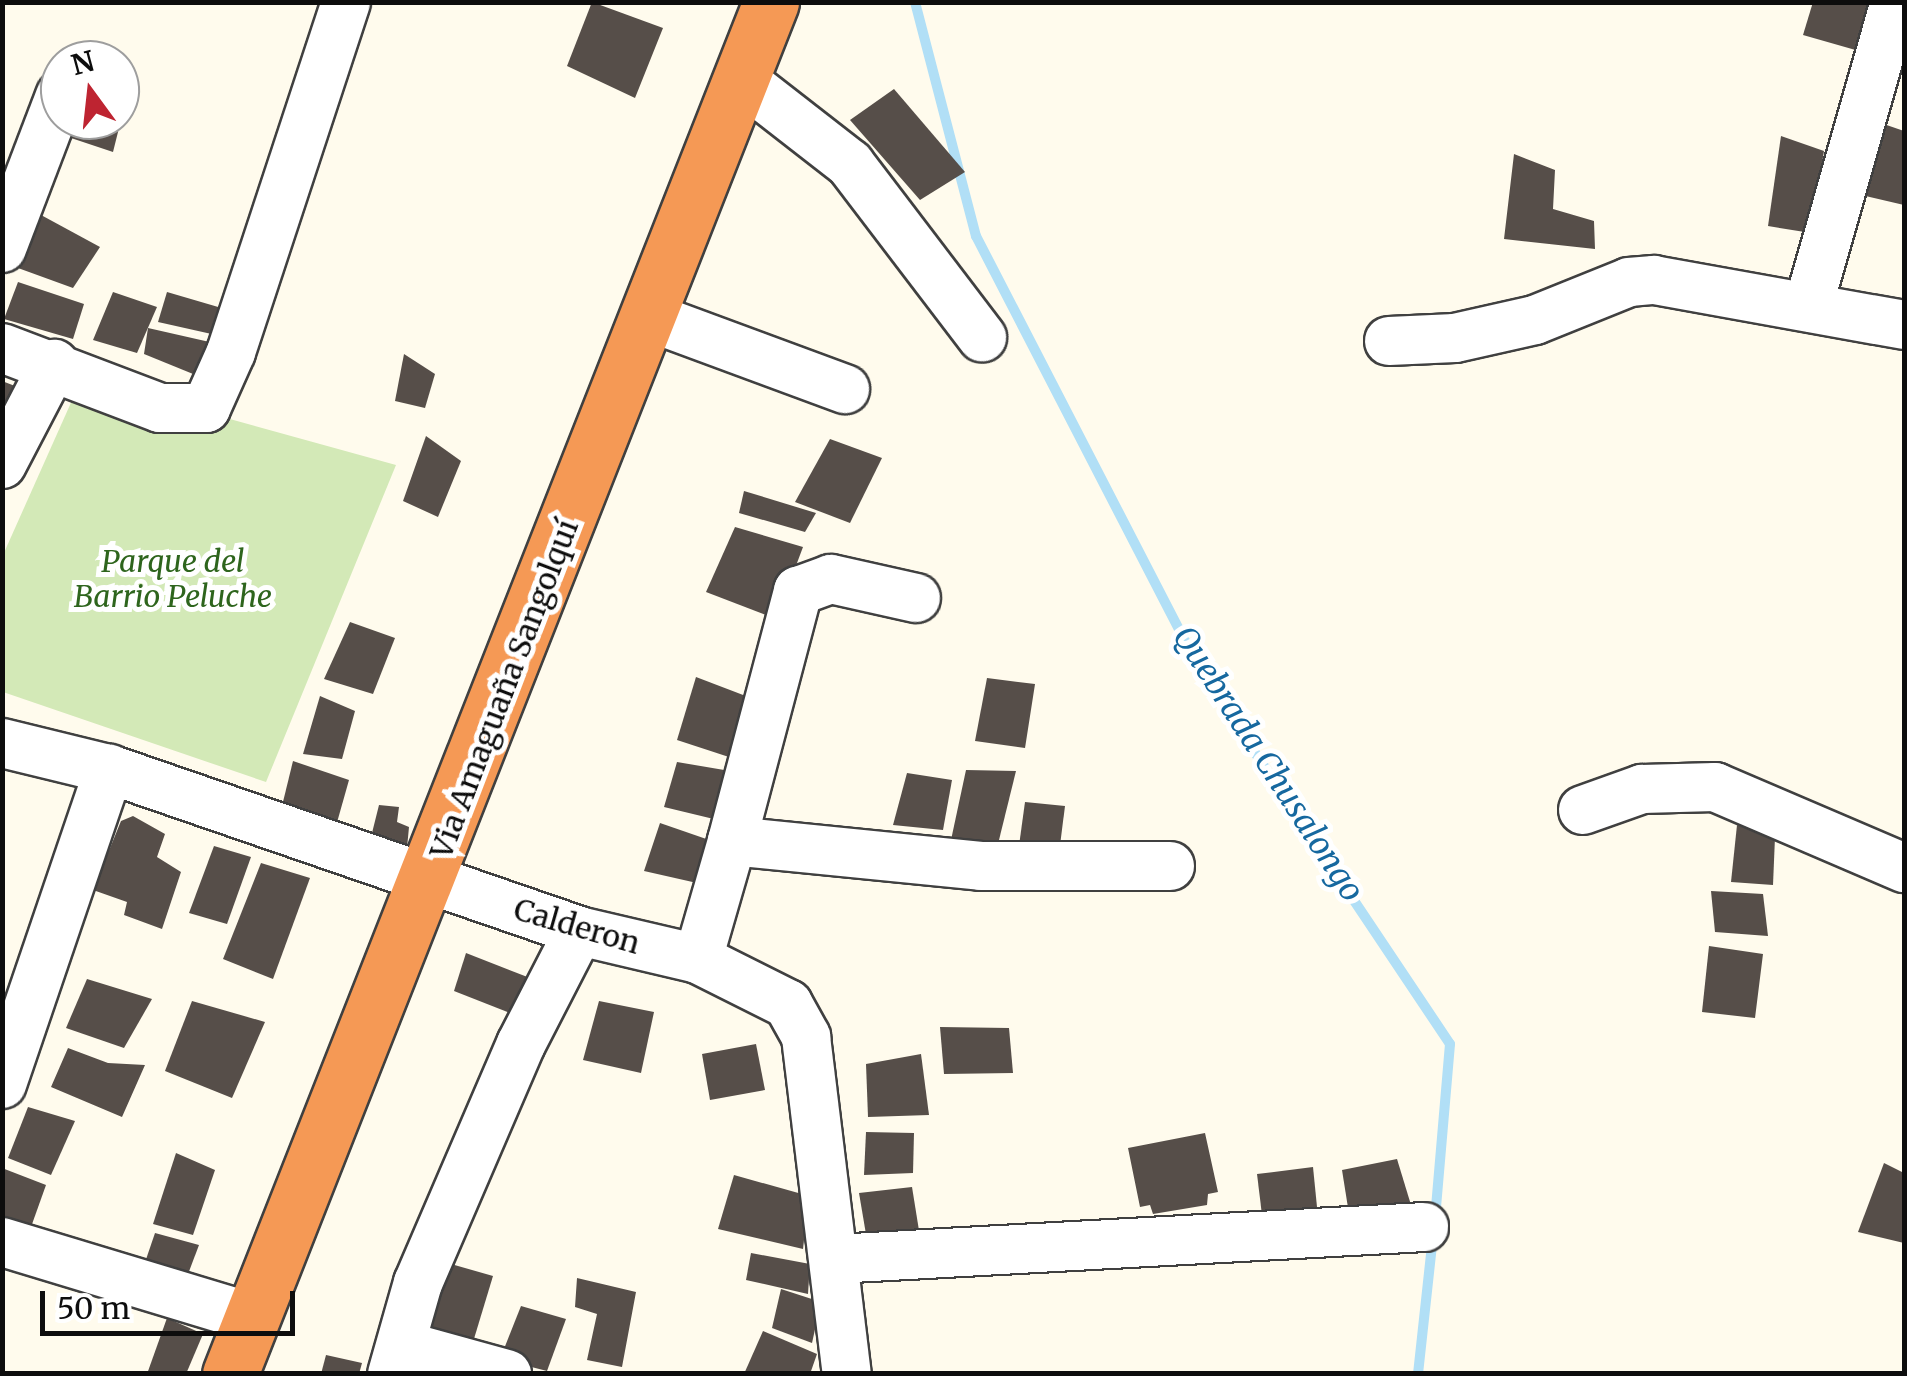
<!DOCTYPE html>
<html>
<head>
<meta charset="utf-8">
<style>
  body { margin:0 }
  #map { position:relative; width:1907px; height:1376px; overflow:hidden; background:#fffbed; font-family:Merriweather,serif }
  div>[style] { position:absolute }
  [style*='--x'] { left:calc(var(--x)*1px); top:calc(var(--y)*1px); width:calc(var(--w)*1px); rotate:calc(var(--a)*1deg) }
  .green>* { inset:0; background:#d3e9b7 }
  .stream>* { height:10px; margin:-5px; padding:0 5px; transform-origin:5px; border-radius:5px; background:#b1dff6 }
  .building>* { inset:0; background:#564e49 }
  .roads { filter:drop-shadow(2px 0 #404040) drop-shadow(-2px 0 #404040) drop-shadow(0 2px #404040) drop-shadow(0 -2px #404040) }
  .minor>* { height:48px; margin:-24px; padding:0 24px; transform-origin:24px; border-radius:24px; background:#fff }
  .highway>* { height:55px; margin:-27.5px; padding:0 27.5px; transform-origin:27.5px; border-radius:27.5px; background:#f59955 }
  span { translate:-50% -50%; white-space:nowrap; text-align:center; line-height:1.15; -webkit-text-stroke:10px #fff; paint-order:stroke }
  .park-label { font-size:30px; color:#2e651d; font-style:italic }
  .street-label { font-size:30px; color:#0d0d0d }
  .water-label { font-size:32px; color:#16689f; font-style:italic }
  .frame { position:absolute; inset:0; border:5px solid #0d0d0d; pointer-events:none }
  .north { position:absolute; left:40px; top:40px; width:100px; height:100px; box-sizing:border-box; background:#fff; border:2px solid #9e9e9e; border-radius:50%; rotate:345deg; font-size:28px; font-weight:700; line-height:40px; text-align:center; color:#0d0d0d }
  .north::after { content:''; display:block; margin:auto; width:35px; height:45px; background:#be2431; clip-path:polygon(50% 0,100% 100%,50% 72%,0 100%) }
  .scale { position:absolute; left:40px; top:1291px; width:255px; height:45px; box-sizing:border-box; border:5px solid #0d0d0d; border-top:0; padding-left:12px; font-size:30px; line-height:35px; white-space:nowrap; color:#0d0d0d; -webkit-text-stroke:8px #fff; paint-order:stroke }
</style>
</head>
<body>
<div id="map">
  <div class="green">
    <i style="clip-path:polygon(82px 378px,396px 465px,266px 782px,3px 692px,3px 555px)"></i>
  </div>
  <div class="stream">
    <i style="--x:915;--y:2;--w:242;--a:75.4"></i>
    <i style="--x:976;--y:236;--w:494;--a:62.7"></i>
    <i style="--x:1203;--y:675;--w:444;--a:56.2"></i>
    <i style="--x:1450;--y:1044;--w:175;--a:94.9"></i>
    <i style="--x:1418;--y:1374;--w:140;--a:-83.8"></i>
  </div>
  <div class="building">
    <i style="clip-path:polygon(592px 2px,663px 28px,635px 98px,567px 66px)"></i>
    <i style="clip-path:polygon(1813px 2px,1879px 2px,1866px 53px,1803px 35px)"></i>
    <i style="clip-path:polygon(894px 89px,965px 172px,920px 200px,850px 120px)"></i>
    <i style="clip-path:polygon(79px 120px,121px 120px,113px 152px,71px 138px)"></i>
    <i style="clip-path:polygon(1872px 120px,1904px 131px,1904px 205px,1857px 194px)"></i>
    <i style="clip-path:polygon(1781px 136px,1824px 151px,1811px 233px,1768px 226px)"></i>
    <i style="clip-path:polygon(1514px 154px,1555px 170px,1553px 209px,1594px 221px,1595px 249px,1504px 239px)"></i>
    <i style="clip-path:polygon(41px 215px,100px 247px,73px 288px,18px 268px)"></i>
    <i style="clip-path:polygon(18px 282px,84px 304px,73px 339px,4px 319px)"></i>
    <i style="clip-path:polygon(113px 292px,157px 307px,137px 353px,93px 340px)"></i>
    <i style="clip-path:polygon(167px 292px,225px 309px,216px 335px,158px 322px)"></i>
    <i style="clip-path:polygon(148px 328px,214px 343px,198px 376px,144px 354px)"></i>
    <i style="clip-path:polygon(404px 354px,435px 374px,425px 408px,395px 401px)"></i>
    <i style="clip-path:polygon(2px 381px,15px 386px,2px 415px)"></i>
    <i style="clip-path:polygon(426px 436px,461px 461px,438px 517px,403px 501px)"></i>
    <i style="clip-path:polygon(830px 439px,882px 458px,850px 523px,795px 502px)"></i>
    <i style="clip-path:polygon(744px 491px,816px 513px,805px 532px,739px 513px)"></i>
    <i style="clip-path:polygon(735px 527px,803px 547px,776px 619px,706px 592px)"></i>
    <i style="clip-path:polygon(350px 622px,395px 638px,373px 694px,324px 679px)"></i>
    <i style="clip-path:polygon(696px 677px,751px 698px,732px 758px,677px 740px)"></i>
    <i style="clip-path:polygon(987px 678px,1035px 684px,1025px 748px,975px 741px)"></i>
    <i style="clip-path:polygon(320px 696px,355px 711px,342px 759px,303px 754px)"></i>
    <i style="clip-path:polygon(293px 761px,349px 780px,336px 826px,282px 806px)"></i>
    <i style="clip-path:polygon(677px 762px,736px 772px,722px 821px,664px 807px)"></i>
    <i style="clip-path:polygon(966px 770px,1016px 771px,998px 844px,951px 840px)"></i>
    <i style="clip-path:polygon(907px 773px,952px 780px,943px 830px,893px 825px)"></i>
    <i style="clip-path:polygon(1025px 802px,1065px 806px,1059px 853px,1018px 853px)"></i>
    <i style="clip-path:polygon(379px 805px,399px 807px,397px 822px,409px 827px,407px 848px,371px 837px)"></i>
    <i style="clip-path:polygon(133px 816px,165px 834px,157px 857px,181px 872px,162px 929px,124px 915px,127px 902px,93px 890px,121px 821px)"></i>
    <i style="clip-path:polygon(660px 823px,715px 842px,697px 883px,644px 871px)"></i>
    <i style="clip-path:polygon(1737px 825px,1775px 837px,1773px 885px,1731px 882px)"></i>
    <i style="clip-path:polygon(214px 846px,251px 857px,227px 924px,189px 913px)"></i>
    <i style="clip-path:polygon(261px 863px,310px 878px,273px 979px,223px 959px)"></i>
    <i style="clip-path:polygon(1711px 891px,1763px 894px,1768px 936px,1715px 932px)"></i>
    <i style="clip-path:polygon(1709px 946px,1763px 954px,1755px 1018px,1702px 1012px)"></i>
    <i style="clip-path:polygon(466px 953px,530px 978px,515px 1015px,454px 991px)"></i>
    <i style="clip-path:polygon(87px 979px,152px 999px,124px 1048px,66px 1028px)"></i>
    <i style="clip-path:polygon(192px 1001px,265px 1022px,232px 1098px,165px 1071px)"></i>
    <i style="clip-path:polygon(599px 1001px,654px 1012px,641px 1073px,583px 1060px)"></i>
    <i style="clip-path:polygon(940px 1027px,1009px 1028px,1013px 1073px,944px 1074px)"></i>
    <i style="clip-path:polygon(756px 1044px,765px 1090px,710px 1100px,702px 1054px)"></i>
    <i style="clip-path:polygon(68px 1048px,108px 1063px,145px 1065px,122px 1117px,51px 1087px)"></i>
    <i style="clip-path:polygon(921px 1054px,929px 1115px,868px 1117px,866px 1064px)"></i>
    <i style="clip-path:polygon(28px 1107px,75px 1121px,51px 1175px,8px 1158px)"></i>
    <i style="clip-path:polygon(866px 1132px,914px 1133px,913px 1173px,864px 1175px)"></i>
    <i style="clip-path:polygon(1205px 1133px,1218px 1192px,1208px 1194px,1207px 1205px,1153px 1214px,1150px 1205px,1140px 1207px,1128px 1148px)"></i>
    <i style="clip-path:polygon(176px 1153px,215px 1170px,193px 1235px,153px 1224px)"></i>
    <i style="clip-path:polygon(1397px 1159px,1411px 1205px,1349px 1214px,1342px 1170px)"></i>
    <i style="clip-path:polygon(1884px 1163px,1904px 1173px,1904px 1243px,1858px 1232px)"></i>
    <i style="clip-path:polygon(1313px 1167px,1317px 1207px,1262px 1215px,1257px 1174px)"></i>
    <i style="clip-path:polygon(2px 1168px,46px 1185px,26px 1241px,2px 1233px)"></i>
    <i style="clip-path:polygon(734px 1175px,809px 1196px,803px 1249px,718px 1229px)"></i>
    <i style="clip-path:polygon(912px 1187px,921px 1243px,869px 1252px,859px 1193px)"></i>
    <i style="clip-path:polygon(155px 1233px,199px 1245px,182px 1290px,140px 1277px)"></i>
    <i style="clip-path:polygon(751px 1253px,810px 1264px,808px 1294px,746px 1280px)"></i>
    <i style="clip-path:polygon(444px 1262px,493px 1276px,470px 1352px,419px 1333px)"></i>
    <i style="clip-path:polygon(577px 1278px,636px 1292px,622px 1367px,587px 1360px,597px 1314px,575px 1307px)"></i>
    <i style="clip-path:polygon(781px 1289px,821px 1302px,812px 1343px,772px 1328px)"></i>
    <i style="clip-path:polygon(521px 1306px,566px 1319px,547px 1371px,500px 1359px)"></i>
    <i style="clip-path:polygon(167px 1318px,203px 1334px,186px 1374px,147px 1374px)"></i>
    <i style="clip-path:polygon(763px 1331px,817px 1354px,810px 1374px,744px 1374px)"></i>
    <i style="clip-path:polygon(326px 1355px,362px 1363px,359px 1374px,321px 1374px)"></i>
  </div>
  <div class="roads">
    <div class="minor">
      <i style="--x:741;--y:79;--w:138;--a:37.9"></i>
      <i style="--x:850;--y:164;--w:218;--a:52.7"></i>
      <i style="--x:2;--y:248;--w:163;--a:-69.1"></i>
      <i style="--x:1808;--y:307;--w:317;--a:-74.1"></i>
      <i style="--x:650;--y:317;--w:208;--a:20.3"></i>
      <i style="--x:1389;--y:341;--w:66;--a:-2.6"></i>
      <i style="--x:1455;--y:338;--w:82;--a:-12.7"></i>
      <i style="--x:1535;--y:320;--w:101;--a:-22"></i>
      <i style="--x:1629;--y:282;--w:25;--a:-5"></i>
      <i style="--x:1654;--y:280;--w:254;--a:10.2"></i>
      <i style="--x:2;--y:348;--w:169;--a:20.8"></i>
      <i style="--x:160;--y:408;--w:46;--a:0"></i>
      <i style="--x:206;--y:408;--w:61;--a:-65.9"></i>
      <i style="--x:231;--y:352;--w:368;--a:-71.8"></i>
      <i style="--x:2;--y:464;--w:113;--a:-62.5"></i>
      <i style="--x:2;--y:743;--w:110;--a:13.7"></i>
      <i style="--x:109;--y:769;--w:497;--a:19"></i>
      <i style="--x:579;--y:931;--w:122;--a:13.2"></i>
      <i style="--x:698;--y:959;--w:101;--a:26.6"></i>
      <i style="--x:788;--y:1004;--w:38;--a:61"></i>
      <i style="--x:806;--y:1037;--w:339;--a:83.1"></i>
      <i style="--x:1583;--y:810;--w:63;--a:-19.6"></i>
      <i style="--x:1642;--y:789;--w:73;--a:-1.6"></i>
      <i style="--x:1715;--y:787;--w:206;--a:23.2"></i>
      <i style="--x:732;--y:841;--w:259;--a:-75.2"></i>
      <i style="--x:798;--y:591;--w:35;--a:-20"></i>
      <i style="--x:831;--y:579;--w:87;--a:12.6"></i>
      <i style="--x:698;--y:959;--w:123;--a:-73.9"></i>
      <i style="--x:732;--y:841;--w:250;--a:5.7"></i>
      <i style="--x:981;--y:866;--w:189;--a:0"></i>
      <i style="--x:2;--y:1084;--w:333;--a:-71.2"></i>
      <i style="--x:2;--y:1242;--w:262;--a:16.8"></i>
      <i style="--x:834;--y:1259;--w:591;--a:-3.1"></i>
      <i style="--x:401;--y:1345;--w:110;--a:15.3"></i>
      <i style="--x:392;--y:1374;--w:95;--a:-74.1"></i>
      <i style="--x:418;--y:1283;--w:260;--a:-66.7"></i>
      <i style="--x:521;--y:1044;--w:127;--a:-62.8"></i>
    </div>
    <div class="highway">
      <i style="--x:230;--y:1374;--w:1475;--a:-68.48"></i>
    </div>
  </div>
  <div class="park-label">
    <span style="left:173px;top:578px">Parque del<br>Barrio Peluche</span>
  </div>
  <div class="street-label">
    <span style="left:504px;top:689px;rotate:-69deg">Via Amaguaña Sangolquí</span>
    <span style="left:577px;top:926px;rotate:16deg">Calderon</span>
  </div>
  <div class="water-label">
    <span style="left:1268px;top:764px;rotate:57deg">Quebrada Chusalongo</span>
  </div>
  <div class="frame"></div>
  <div class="north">N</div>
  <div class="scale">50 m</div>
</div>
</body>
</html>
